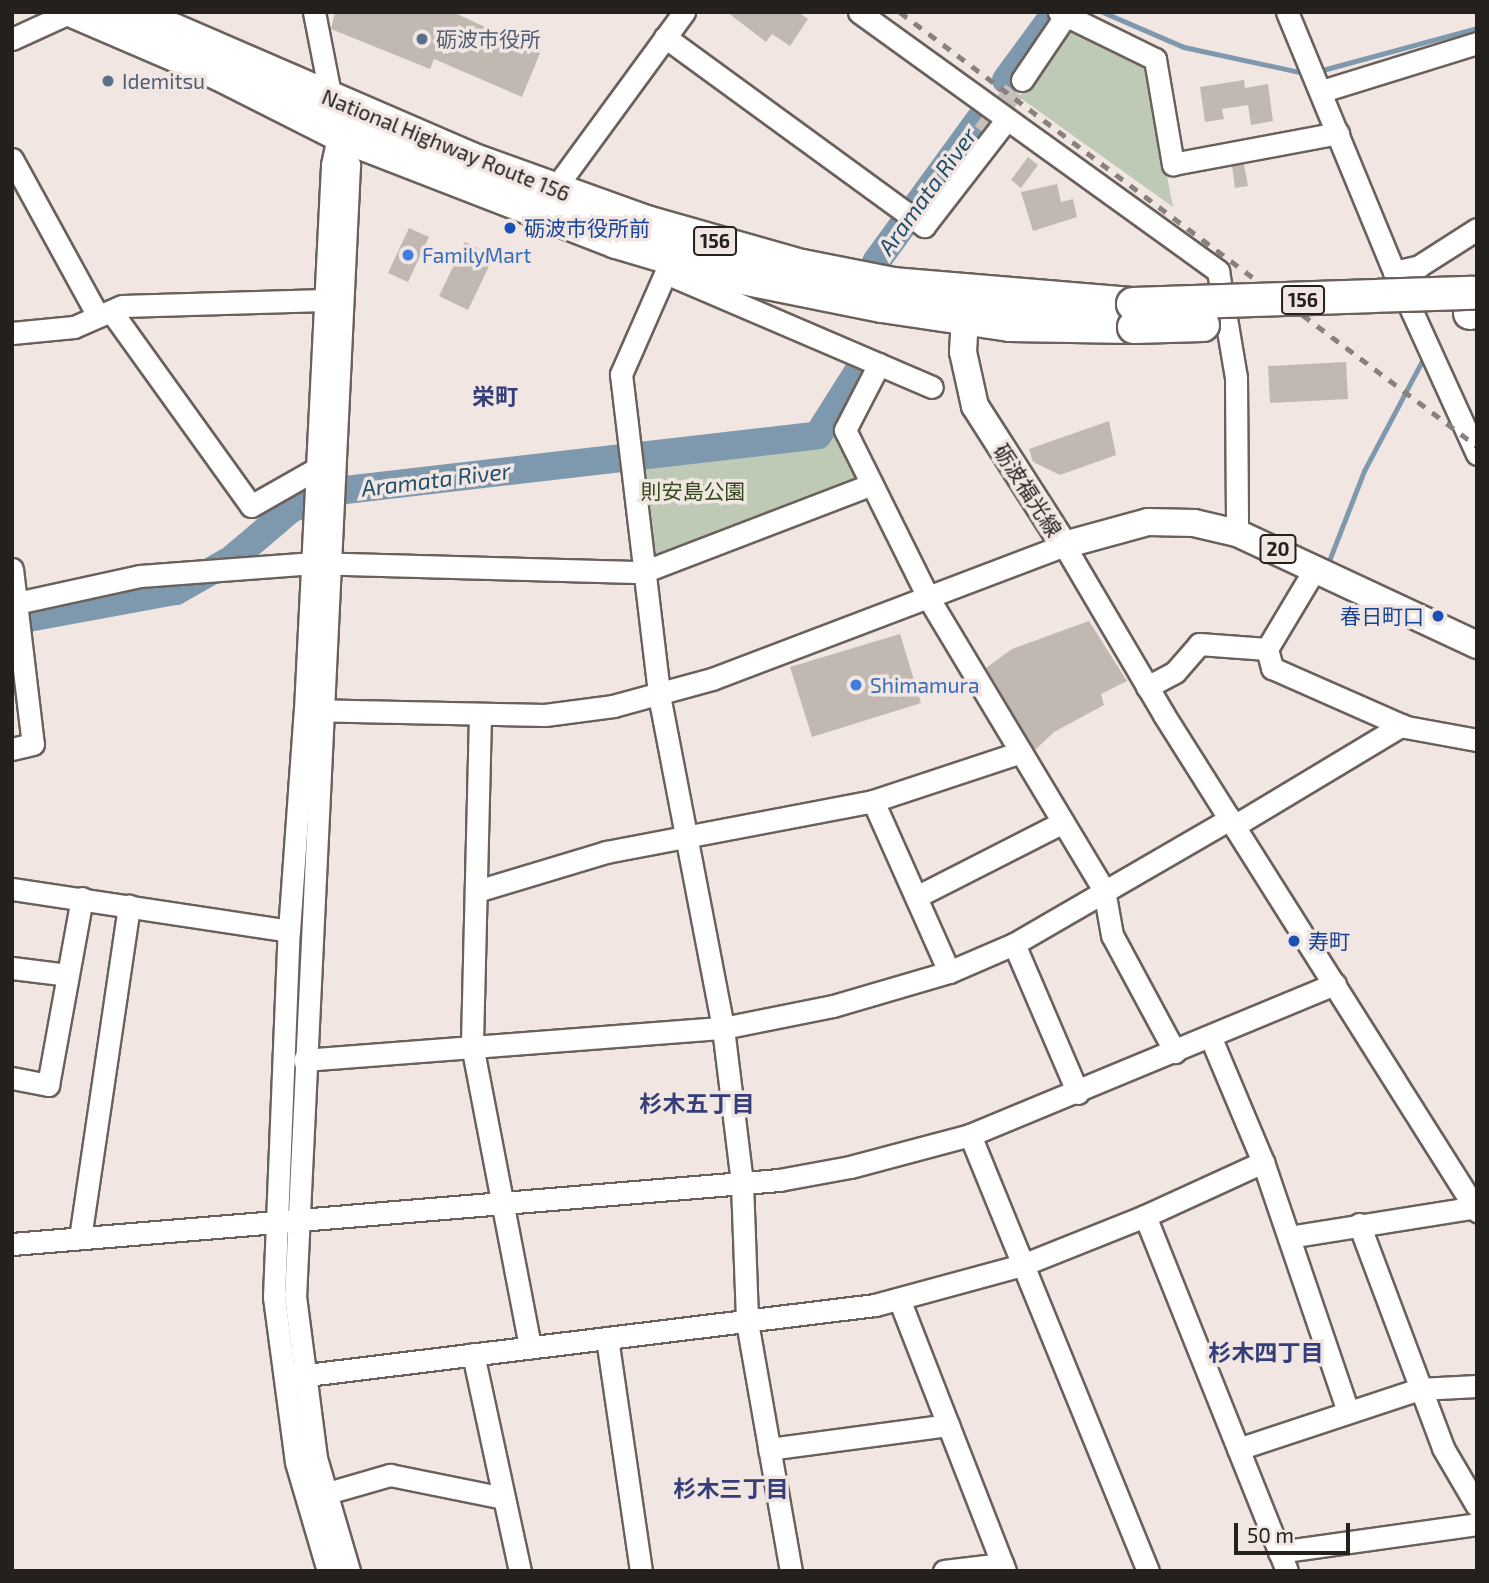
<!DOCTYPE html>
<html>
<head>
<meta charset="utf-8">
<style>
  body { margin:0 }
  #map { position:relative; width:1489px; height:1583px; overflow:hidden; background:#f1e6e1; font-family:"Exo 2","Noto Sans JP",sans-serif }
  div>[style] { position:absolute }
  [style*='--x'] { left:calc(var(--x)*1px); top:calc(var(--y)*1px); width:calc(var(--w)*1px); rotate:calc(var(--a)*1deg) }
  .green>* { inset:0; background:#becab5 }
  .stream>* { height:4.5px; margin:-2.25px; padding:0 2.25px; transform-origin:2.25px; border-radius:2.25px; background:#7e99ad }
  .river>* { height:28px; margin:-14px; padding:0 14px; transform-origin:14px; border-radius:14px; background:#7e99ad }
  .building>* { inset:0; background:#c2b8b2 }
  .minor-tunnel>* { height:21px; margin-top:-10.5px; transform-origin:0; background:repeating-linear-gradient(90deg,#c8beba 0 21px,transparent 0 31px) }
  .roads { filter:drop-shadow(2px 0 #6a615c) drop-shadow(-2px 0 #6a615c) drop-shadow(0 2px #6a615c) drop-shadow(0 -2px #6a615c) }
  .minor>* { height:21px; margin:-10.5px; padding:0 10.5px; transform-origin:10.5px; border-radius:10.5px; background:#fff }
  .major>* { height:26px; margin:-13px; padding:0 13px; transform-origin:13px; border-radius:13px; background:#fff }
  .highway>* { height:32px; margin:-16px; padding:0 16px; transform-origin:16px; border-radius:16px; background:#fff }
  .rail>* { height:4.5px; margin-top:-2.25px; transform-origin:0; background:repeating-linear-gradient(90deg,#88817d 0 9px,transparent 0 18px) }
  .bridges { filter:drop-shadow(2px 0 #6a615c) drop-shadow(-2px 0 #6a615c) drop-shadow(0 2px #6a615c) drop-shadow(0 -2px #6a615c) }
  .highway-bridge>* { height:32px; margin:-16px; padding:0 16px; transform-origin:16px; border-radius:16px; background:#fff }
  .dots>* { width:19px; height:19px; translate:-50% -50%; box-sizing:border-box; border:4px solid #f1e6e1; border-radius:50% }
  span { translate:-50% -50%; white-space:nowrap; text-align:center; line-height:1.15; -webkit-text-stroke:7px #f1e6e1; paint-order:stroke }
  .shield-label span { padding:2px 5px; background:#f1e6e1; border:2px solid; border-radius:5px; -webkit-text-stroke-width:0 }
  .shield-label { font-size:19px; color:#24201e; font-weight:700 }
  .service-label { font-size:21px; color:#4e5e75 }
  .left { translate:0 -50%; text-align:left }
  .street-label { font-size:21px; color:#24201e }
  .transit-label { font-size:21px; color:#164399 }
  .right { translate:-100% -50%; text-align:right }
  .shop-label { font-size:21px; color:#366cbe }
  .park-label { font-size:21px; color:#33491e }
  .water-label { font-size:23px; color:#204e6d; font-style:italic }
  .neighbourhood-label { font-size:23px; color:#353e79; font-weight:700 }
  .frame { position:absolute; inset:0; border:14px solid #24201e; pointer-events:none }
  .scale { position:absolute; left:1234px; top:1523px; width:116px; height:32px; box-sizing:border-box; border:4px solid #24201e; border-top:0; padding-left:9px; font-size:21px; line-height:24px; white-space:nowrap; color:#24201e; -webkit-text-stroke:5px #f1e6e1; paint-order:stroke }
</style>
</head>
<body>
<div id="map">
  <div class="green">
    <i style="clip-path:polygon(1065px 25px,1145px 64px,1173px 207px,1019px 97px)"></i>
    <i style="clip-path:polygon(826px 416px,859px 480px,646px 565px,634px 447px,805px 427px)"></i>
  </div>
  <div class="stream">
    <i style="--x:1103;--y:12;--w:88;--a:23.4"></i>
    <i style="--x:1184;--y:47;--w:123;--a:12.2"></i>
    <i style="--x:1319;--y:71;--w:164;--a:-15.2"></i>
    <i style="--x:1327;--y:566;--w:102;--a:-68.7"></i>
    <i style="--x:1364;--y:471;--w:129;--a:-62.2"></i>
  </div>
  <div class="river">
    <i style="--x:1006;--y:80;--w:84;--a:-53.7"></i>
    <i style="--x:876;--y:262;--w:175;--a:-54"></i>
    <i style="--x:12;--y:621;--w:167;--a:-10.4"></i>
    <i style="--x:176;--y:591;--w:64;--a:-29.7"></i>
    <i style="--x:232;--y:559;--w:77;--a:-40.3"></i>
    <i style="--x:291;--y:509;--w:41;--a:-24.7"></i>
    <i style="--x:328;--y:492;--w:493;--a:-6.6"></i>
    <i style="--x:818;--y:435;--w:73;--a:-57.8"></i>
  </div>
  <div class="building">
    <i style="clip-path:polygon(335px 12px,453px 12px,540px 53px,522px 97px,434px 59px,430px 69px,331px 29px)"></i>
    <i style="clip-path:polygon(727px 12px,798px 12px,808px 19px,790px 46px,772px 34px,766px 42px)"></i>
    <i style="clip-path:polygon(1244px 80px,1245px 88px,1268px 84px,1273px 121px,1251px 125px,1248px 105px,1222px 109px,1224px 119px,1205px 122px,1200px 87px)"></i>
    <i style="clip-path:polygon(1028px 157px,1038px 165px,1021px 188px,1011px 180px)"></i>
    <i style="clip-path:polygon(1244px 164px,1248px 186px,1235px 188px,1232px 166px)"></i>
    <i style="clip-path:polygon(1057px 184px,1061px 202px,1073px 199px,1077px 217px,1033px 231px,1021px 192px)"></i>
    <i style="clip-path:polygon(409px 228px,429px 237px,408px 282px,388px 273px)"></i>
    <i style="clip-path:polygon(465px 242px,494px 256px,468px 310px,439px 296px)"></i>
    <i style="clip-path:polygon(1346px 362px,1348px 399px,1270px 403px,1268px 366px)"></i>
    <i style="clip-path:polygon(1109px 421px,1116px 455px,1060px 475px,1033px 462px,1029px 449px)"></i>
    <i style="clip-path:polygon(1089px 621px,1127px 681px,1101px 694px,1104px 705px,1054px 732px,1035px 750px,986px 668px,1012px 649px)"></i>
    <i style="clip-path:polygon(900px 634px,921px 703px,812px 737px,790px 667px)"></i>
  </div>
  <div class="minor-tunnel">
    <i style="--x:983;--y:132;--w:65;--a:-53.1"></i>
  </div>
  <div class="roads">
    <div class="minor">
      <i style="--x:314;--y:12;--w:124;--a:78.9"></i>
      <i style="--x:338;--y:134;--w:33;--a:70"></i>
      <i style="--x:349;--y:165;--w:1132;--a:92.73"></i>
      <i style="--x:295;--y:1296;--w:163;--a:82.6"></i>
      <i style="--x:316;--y:1458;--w:118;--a:73.7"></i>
      <i style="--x:859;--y:12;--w:443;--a:35.8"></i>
      <i style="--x:1218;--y:271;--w:108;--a:80.4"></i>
      <i style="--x:1236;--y:377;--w:156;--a:89.6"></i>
      <i style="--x:1059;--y:12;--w:107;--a:26.1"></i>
      <i style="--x:1155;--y:59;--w:107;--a:80.3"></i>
      <i style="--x:1173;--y:164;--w:168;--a:-10.6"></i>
      <i style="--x:1287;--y:12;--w:281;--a:67.6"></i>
      <i style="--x:1394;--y:272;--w:200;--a:65.5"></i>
      <i style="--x:665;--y:37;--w:321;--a:36.1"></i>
      <i style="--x:924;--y:226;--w:135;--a:-52.2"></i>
      <i style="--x:12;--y:39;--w:65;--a:-24.6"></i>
      <i style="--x:1022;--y:80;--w:75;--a:-55.9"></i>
      <i style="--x:1322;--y:91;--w:162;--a:-17.2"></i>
      <i style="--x:12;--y:159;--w:179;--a:61.3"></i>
      <i style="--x:553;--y:191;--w:222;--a:-53.8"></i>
      <i style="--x:672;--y:258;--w:127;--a:113.7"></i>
      <i style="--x:621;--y:374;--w:323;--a:83.2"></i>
      <i style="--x:659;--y:695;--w:339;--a:79.1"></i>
      <i style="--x:723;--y:1028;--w:156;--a:83"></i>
      <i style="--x:742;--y:1183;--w:139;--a:87.9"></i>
      <i style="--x:747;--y:1322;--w:253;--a:80"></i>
      <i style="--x:1394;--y:272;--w:26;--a:-13"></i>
      <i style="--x:1419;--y:266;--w:69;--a:-32.5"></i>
      <i style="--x:666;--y:273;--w:289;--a:23.2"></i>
      <i style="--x:111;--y:311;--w:240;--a:54.3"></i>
      <i style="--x:251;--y:506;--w:75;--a:-29.6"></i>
      <i style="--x:12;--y:333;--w:62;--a:-5.5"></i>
      <i style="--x:74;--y:327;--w:52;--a:-23.6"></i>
      <i style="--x:122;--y:306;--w:203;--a:-1.7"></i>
      <i style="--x:879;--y:364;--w:74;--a:117.3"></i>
      <i style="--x:845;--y:430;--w:189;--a:63.6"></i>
      <i style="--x:929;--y:599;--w:340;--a:59"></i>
      <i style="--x:1104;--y:890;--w:46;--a:79.9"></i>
      <i style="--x:1112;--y:935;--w:133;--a:61.7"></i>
      <i style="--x:1316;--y:567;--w:96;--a:120.9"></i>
      <i style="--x:1267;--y:649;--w:20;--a:75"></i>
      <i style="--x:1272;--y:668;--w:146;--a:23.8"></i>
      <i style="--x:1406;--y:727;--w:72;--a:10.4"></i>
      <i style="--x:12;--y:569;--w:176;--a:83.2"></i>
      <i style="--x:33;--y:744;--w:22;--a:167"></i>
      <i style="--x:12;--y:604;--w:131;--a:-12.3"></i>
      <i style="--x:140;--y:576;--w:171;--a:-4.3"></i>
      <i style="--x:311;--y:563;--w:332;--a:1.6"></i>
      <i style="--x:643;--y:572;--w:245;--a:-21"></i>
      <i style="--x:1147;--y:687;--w:32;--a:-28"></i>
      <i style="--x:1175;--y:672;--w:37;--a:-49"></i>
      <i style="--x:1199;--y:644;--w:68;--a:4.2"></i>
      <i style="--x:305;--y:710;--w:240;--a:1.2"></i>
      <i style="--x:545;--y:715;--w:69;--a:-7.5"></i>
      <i style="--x:613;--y:706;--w:103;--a:-15.3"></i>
      <i style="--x:712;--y:679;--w:377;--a:-20.8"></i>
      <i style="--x:1064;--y:545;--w:197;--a:59.5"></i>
      <i style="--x:1164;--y:715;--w:587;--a:57.75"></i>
      <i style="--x:480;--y:715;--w:330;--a:91.4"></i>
      <i style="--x:472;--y:1045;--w:308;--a:79.1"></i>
      <i style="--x:873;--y:801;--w:187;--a:66"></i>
      <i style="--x:1234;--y:826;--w:196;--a:-31"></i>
      <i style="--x:12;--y:889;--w:280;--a:8.6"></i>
      <i style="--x:477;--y:891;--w:135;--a:-16.8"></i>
      <i style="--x:606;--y:852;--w:272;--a:-10.8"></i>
      <i style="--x:873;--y:801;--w:156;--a:-18.3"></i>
      <i style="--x:916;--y:897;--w:165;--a:-27"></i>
      <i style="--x:1014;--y:944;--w:162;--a:66.8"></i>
      <i style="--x:12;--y:968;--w:56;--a:7.1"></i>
      <i style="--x:1210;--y:1036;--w:137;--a:67.2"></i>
      <i style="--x:1263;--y:1162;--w:263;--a:71.2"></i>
      <i style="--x:304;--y:1060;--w:420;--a:-4.4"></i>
      <i style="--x:723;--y:1028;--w:112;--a:-11.3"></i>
      <i style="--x:833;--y:1006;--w:121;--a:-16.3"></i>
      <i style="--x:949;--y:972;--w:71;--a:-23.3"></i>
      <i style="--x:1014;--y:944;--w:250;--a:-30.1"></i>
      <i style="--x:12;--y:1078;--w:37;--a:11"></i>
      <i style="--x:48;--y:1085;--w:190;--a:-79.7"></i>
      <i style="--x:970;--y:1135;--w:471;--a:67.8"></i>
      <i style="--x:1145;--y:1216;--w:382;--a:68.2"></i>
      <i style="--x:1359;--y:1224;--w:239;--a:69.4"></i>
      <i style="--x:1443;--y:1448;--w:67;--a:59.6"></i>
      <i style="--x:1289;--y:1237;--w:190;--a:-9.1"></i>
      <i style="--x:80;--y:1238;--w:336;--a:-81.6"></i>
      <i style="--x:12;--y:1244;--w:770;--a:-4.77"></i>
      <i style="--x:779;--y:1180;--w:72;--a:-10.4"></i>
      <i style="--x:850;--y:1167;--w:124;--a:-14.9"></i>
      <i style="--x:970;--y:1135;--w:395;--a:-22.5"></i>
      <i style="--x:899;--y:1299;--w:292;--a:68.7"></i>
      <i style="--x:607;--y:1338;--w:235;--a:81.7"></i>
      <i style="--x:473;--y:1354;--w:222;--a:77.8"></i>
      <i style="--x:291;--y:1377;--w:588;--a:-7.03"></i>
      <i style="--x:875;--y:1305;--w:152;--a:-15.2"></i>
      <i style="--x:1022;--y:1265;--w:132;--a:-21.7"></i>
      <i style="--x:1145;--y:1216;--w:130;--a:-24.6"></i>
      <i style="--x:769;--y:1449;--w:181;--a:-7.6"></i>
      <i style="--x:1238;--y:1449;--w:191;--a:-18.3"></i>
      <i style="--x:1419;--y:1389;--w:58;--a:-3"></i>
      <i style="--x:324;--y:1494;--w:69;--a:-16.1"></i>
      <i style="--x:390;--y:1475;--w:116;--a:11.4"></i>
      <i style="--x:1279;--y:1552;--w:200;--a:-8"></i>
      <i style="--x:328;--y:1571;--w:114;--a:-106.4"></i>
      <i style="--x:296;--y:1462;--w:166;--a:-97.6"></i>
      <i style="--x:274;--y:1297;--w:366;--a:-87.7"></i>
      <i style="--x:289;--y:931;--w:222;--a:-85.9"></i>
      <i style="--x:305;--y:710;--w:546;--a:-87.16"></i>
      <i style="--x:332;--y:165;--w:30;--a:-78"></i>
      <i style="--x:944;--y:1571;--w:59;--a:-6.8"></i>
    </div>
    <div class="major">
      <i style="--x:966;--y:300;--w:52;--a:93.3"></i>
      <i style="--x:963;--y:352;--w:55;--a:77.5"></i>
      <i style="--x:975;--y:406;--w:165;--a:57.4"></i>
      <i style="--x:1064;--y:545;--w:87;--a:-15.3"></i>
      <i style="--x:1148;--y:522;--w:46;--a:1.2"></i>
      <i style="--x:1194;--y:523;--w:44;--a:13.1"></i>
      <i style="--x:1237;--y:533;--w:265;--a:25"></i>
    </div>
    <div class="highway">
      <i style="--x:75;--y:12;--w:159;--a:23.3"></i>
      <i style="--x:221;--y:75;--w:131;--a:26.8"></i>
      <i style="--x:338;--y:134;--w:298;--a:21.2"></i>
      <i style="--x:616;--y:242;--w:117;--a:16.4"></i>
      <i style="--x:728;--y:275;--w:157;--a:11.4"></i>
      <i style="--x:882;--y:306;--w:129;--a:8.4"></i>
      <i style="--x:1010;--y:325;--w:124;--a:0.9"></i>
      <i style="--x:132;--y:12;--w:369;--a:23.4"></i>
      <i style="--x:471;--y:159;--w:186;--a:19.8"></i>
      <i style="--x:646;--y:222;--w:162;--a:15.8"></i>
      <i style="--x:802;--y:266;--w:93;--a:11.2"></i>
      <i style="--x:893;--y:284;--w:241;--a:4.8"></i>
      <i style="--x:1470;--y:313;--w:7;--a:-8"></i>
    </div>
  </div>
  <div class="rail">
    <i style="--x:900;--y:12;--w:722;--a:36.95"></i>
  </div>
  <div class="bridges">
    <div class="highway-bridge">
      <i style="--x:1133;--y:304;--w:340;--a:-1.9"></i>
      <i style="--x:1134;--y:327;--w:69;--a:-1.7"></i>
    </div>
  </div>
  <div class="dots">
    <i style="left:422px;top:39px;background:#5c6f8a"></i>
    <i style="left:108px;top:81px;background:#5c6f8a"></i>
    <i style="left:510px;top:228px;background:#1a4fb4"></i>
    <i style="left:408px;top:255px;background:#3f7fe0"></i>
    <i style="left:1438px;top:616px;background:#1a4fb4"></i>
    <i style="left:856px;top:685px;background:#3f7fe0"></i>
    <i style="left:1294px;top:941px;background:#1a4fb4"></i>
  </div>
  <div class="shield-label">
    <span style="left:715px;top:241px">156</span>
    <span style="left:1303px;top:300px">156</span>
    <span style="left:1278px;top:549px">20</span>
  </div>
  <div class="service-label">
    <span class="left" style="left:436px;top:39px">砺波市役所</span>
    <span class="left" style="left:122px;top:81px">Idemitsu</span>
  </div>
  <div class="street-label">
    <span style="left:446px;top:145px;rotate:22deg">National Highway Route 156</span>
    <span style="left:1028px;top:490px;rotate:57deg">砺波福光線</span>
  </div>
  <div class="transit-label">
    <span class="left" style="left:524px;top:228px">砺波市役所前</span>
    <span class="right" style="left:1424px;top:616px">春日町口</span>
    <span class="left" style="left:1308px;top:941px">寿町</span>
  </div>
  <div class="shop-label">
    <span class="left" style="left:422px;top:255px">FamilyMart</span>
    <span class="left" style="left:870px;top:685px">Shimamura</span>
  </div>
  <div class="park-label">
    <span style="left:693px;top:491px">則安島公園</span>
  </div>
  <div class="water-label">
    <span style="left:927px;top:191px;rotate:-54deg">Aramata River</span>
    <span style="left:436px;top:479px;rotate:-7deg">Aramata River</span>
  </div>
  <div class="neighbourhood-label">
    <span style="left:495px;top:396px">栄町</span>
    <span style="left:697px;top:1103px">杉木五丁目</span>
    <span style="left:1266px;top:1352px">杉木四丁目</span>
    <span style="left:731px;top:1488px">杉木三丁目</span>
  </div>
  <div class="frame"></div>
  <div class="scale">50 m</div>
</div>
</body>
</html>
